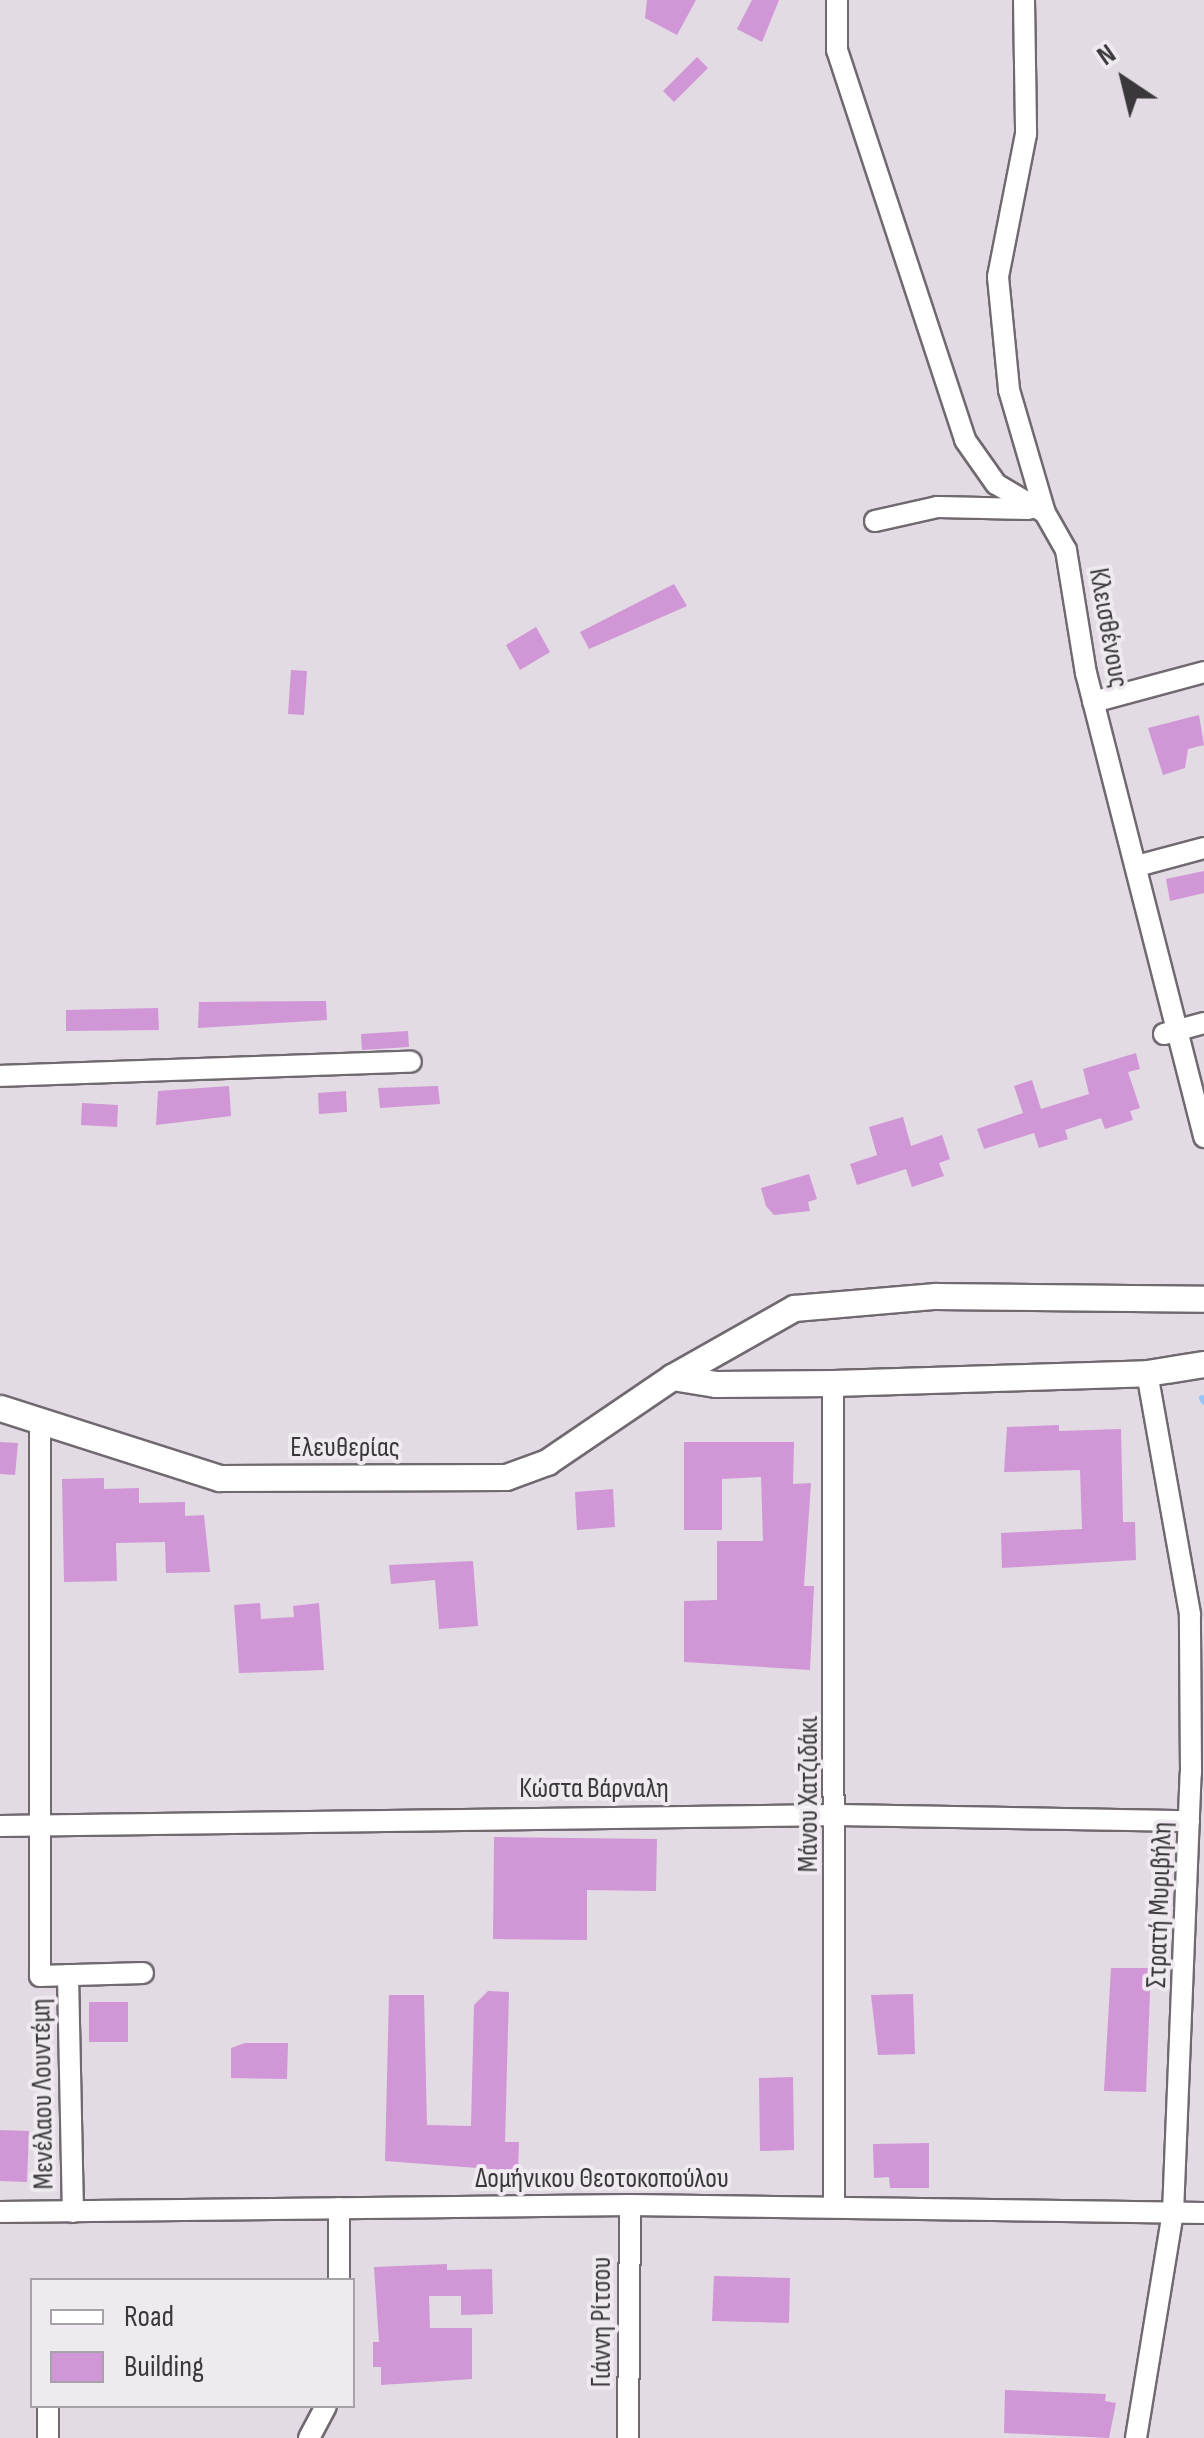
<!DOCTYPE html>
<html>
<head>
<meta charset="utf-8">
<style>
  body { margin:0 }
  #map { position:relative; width:1204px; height:2438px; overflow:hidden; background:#e2dbe3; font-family:"Sofia Sans Condensed",sans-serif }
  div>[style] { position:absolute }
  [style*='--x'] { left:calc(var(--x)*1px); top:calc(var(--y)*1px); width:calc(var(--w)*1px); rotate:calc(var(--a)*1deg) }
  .stream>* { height:6px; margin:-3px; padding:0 3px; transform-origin:3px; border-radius:3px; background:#99c6f9 }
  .building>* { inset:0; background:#d096d6 }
  .roads { filter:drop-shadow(2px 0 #706a70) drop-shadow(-2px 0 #706a70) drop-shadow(0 2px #706a70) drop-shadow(0 -2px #706a70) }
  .minor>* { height:20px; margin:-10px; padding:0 10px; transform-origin:10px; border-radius:10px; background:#fff }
  .tertiary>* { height:25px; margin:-12.5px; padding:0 12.5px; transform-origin:12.5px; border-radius:12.5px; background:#fff }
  span { translate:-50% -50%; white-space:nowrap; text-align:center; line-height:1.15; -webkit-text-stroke:8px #efe9f0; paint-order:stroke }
  .street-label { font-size:28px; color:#3b383b }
  .legend { position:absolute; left:30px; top:2278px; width:325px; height:130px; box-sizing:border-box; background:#efe9f0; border:2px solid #a7a2a8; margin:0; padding:12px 18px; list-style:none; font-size:30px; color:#3b383b }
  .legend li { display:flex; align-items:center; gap:20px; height:50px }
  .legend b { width:50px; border:2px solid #a7a2a8 }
  .north { position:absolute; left:1074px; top:30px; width:100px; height:100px; -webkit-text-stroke:8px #efe9f0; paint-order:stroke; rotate:325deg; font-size:28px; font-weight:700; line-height:40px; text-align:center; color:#3b383b }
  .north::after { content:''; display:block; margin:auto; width:35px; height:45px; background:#3b383b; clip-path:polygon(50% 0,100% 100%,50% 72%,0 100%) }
</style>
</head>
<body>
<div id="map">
  <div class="stream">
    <i style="--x:1202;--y:1398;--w:4;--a:63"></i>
  </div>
  <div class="building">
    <i style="clip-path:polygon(647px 0,696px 0,677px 35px,645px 18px)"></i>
    <i style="clip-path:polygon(752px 0,779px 0,762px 42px,737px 29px)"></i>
    <i style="clip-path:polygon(697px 57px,708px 68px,674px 102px,663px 91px)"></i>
    <i style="clip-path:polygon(674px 584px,687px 606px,589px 649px,580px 632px)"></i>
    <i style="clip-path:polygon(536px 627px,550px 652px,520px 670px,506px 645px)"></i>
    <i style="clip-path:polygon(291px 670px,307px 671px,304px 715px,288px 714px)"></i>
    <i style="clip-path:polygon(1199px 715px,1204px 745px,1188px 749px,1185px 768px,1163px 775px,1148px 728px)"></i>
    <i style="clip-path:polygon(1204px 871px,1204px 893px,1170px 901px,1166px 879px)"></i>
    <i style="clip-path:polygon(326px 1001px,327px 1020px,198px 1028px,199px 1002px)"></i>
    <i style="clip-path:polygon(158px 1008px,159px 1030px,66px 1031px,66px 1010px)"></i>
    <i style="clip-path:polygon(408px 1031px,409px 1047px,362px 1050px,361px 1034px)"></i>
    <i style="clip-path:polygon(1136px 1053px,1140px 1069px,1128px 1072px,1140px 1108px,1130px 1111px,1133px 1120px,1105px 1129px,1101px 1118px,1065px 1130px,1068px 1139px,1039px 1148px,1034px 1133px,984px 1149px,977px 1129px,1023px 1113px,1014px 1086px,1032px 1080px,1041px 1109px,1089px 1094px,1083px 1069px)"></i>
    <i style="clip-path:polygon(229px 1086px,231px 1116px,156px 1125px,158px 1091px)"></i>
    <i style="clip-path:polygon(438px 1086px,440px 1104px,380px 1108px,378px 1088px)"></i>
    <i style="clip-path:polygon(346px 1091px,347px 1112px,319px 1114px,318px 1093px)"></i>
    <i style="clip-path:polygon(82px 1103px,118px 1105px,117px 1127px,81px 1125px)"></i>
    <i style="clip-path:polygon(903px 1117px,911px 1146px,942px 1135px,950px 1159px,939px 1163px,944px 1176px,912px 1187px,906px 1169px,857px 1185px,850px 1164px,877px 1155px,869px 1127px)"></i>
    <i style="clip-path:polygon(809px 1174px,817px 1199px,808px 1202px,810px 1211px,774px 1215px,766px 1206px,761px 1188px)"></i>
    <i style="clip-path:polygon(1059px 1425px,1059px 1431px,1121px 1429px,1123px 1522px,1135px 1522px,1136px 1560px,1002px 1568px,1001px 1533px,1082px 1529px,1080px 1470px,1004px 1472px,1007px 1427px)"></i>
    <i style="clip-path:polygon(0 1442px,18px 1443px,15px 1475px,0 1474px)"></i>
    <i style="clip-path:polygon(684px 1442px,794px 1442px,793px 1484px,811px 1483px,804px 1586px,814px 1586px,810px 1670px,684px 1662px,684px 1601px,717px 1600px,717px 1541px,763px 1541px,761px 1477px,722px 1479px,722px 1530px,684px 1530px)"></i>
    <i style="clip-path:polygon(104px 1478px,104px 1489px,139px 1488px,139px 1503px,185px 1502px,185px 1516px,204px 1515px,210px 1572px,166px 1573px,165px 1542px,116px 1543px,117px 1581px,64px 1582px,62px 1479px)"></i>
    <i style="clip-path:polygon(613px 1489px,615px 1527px,577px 1530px,575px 1492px)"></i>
    <i style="clip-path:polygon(473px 1561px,478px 1626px,439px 1629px,435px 1580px,391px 1584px,389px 1565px)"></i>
    <i style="clip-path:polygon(260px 1603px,261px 1619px,294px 1617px,293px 1606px,319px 1603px,324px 1670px,239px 1673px,234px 1605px)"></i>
    <i style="clip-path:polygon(494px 1837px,657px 1839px,656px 1891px,587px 1890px,587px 1940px,493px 1939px)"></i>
    <i style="clip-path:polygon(1111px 1968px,1151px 1968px,1146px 2092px,1104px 2091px)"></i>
    <i style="clip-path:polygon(488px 1991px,509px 1992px,505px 2142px,519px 2142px,518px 2171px,385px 2161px,389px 1995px,424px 1995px,427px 2125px,471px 2126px,474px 2005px)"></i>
    <i style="clip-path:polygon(913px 1994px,915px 2054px,878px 2055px,871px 1995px)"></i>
    <i style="clip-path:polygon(89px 2002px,128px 2002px,128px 2042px,89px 2042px)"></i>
    <i style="clip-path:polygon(245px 2043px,288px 2043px,287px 2079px,231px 2078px,231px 2048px)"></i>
    <i style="clip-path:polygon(793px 2077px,794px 2150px,760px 2151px,759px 2078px)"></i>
    <i style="clip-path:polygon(0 2130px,29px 2131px,27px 2182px,0 2181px)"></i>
    <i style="clip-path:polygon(929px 2143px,929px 2188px,890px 2188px,889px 2177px,874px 2178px,873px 2144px)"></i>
    <i style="clip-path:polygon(447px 2264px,447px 2270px,492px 2269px,493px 2314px,461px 2315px,461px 2296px,429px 2296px,430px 2328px,472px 2328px,472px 2379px,381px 2385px,381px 2367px,373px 2367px,373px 2342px,379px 2342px,374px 2267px)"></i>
    <i style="clip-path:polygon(714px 2276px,790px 2278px,789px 2323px,712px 2321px)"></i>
    <i style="clip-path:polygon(1005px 2390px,1106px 2394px,1105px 2401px,1116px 2403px,1109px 2438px,1004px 2433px)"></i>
  </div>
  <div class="roads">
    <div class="minor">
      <i style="--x:837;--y:0;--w:50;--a:90"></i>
      <i style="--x:837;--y:50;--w:410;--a:71.8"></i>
      <i style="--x:965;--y:440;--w:54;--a:54.8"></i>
      <i style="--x:996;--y:484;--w:57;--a:30.6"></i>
      <i style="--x:1045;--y:513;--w:43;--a:60.4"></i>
      <i style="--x:1066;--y:550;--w:125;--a:80.8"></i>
      <i style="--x:1086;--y:673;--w:479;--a:75.7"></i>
      <i style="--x:1024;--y:0;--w:134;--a:89.1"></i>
      <i style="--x:1026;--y:134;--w:146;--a:101.1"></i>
      <i style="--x:998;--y:277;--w:114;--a:84.4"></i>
      <i style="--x:1009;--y:390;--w:128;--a:73.7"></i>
      <i style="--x:875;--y:521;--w:64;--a:-12.7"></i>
      <i style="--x:937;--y:507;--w:92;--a:1.2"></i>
      <i style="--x:1093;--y:702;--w:115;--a:-15.1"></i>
      <i style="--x:1137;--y:866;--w:69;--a:-15"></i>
      <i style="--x:1164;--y:1034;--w:41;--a:-15.4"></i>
      <i style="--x:0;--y:1076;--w:411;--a:-2"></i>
      <i style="--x:833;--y:1383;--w:823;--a:89.93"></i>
      <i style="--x:40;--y:1422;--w:554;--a:90"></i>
      <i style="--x:40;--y:1976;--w:103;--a:-1.7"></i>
      <i style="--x:0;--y:1826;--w:838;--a:-0.75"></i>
      <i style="--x:838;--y:1815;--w:351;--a:1"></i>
      <i style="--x:68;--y:1975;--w:237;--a:88.8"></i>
      <i style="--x:339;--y:2208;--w:72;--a:90"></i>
      <i style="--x:0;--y:2212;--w:630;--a:-0.64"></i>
      <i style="--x:630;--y:2205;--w:574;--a:0.8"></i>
      <i style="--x:48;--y:2406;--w:32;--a:90"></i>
      <i style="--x:309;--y:2438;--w:36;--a:-62"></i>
      <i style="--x:628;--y:2438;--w:233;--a:-89.5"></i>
      <i style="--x:1136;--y:2438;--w:228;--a:-80.7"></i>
      <i style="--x:1173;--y:2213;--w:440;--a:-87.7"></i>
      <i style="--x:1191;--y:1773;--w:159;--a:-90.4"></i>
      <i style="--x:1190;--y:1614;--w:245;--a:-100.1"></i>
    </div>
    <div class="tertiary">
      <i style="--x:672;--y:1377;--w:45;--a:9"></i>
      <i style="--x:716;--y:1384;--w:117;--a:-0.5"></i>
      <i style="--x:833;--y:1383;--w:314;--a:-1.8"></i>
      <i style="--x:1147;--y:1373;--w:58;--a:-9"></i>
      <i style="--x:0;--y:1408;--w:230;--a:17.7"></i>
      <i style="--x:219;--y:1478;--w:287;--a:-0.2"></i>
      <i style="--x:506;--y:1477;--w:44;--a:-20.1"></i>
      <i style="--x:547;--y:1462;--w:151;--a:-34.2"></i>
      <i style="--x:672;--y:1377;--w:140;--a:-29.5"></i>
      <i style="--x:794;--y:1308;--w:142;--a:-4.9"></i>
      <i style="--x:935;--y:1296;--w:269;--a:0.6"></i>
    </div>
  </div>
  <div class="street-label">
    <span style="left:1108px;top:628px;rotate:80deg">Κλεισθένους</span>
    <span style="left:345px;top:1448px">Ελευθερίας</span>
    <span style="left:594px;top:1789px">Κώστα Βάρναλη</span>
    <span style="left:809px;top:1794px;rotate:-90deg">Μάνου Χατζιδάκι</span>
    <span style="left:1160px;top:1905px;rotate:-88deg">Στρατή Μυριβήλη</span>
    <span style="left:43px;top:2094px;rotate:-91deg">Μενέλαου Λουντέμη</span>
    <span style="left:602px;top:2179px">Δομήνικου Θεοτοκοπούλου</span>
    <span style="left:602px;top:2322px;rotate:-90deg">Γιάννη Ρίτσου</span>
  </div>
  <ul class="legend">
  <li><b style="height:12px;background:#fff"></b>Road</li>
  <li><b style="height:28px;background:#d096d6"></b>Building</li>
  </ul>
  <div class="north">N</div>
</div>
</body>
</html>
